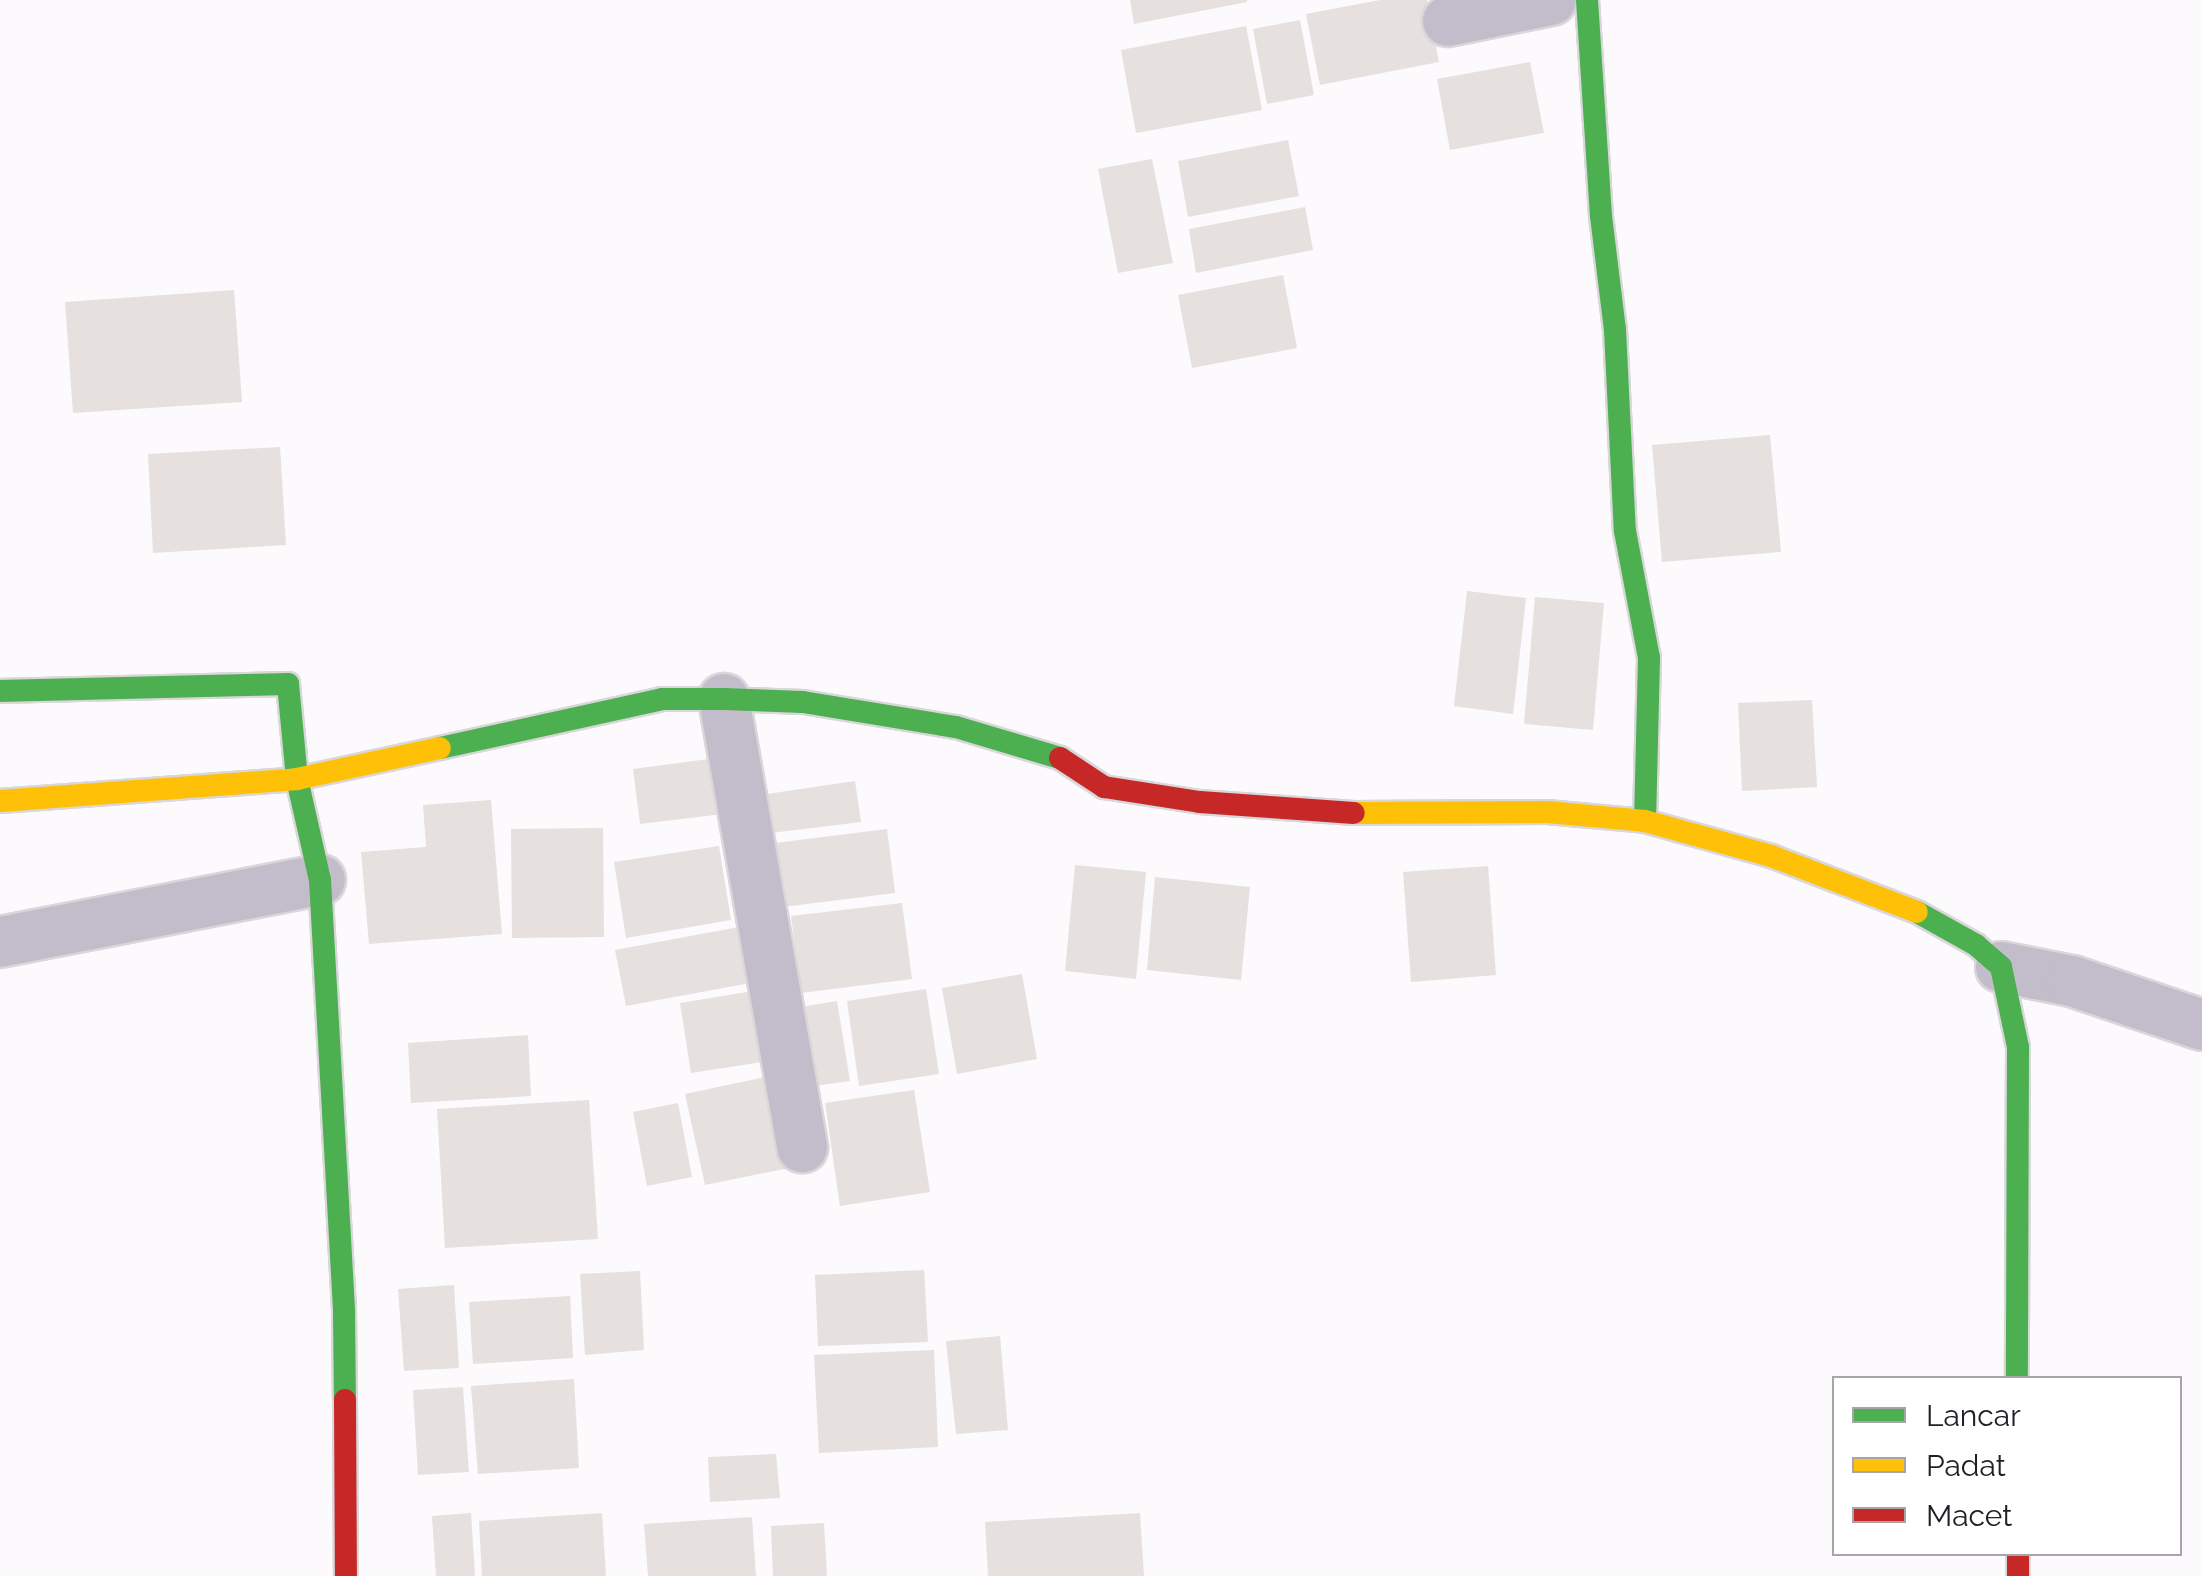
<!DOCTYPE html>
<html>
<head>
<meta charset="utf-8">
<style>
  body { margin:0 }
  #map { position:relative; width:2202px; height:1576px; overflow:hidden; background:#fcfafd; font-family:Raleway,sans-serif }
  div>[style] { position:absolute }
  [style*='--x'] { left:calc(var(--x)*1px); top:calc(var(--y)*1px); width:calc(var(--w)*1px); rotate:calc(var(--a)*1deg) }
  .building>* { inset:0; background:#e6e0df }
  .roads { filter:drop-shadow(2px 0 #d9d7da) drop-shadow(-2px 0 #d9d7da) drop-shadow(0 2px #d9d7da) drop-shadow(0 -2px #d9d7da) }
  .street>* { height:50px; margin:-25px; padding:0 25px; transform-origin:25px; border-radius:25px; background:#c3bcca }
  .fast>* { height:22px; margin:-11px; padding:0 11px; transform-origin:11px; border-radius:11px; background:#4caf50 }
  .slow>* { height:22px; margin:-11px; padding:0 11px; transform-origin:11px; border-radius:11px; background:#ffc107 }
  .jam>* { height:22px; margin:-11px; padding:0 11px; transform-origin:11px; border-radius:11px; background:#c62828 }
  span { translate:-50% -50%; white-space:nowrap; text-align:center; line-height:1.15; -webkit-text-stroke:8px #fff; paint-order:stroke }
  .legend { position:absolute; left:1832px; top:1376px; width:350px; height:180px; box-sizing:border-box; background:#fff; border:2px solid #a7a5a8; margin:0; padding:12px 18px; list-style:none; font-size:30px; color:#231d25 }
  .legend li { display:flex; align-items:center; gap:20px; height:50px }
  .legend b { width:50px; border:2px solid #a7a5a8 }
</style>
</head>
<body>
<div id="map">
  <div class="building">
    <i style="clip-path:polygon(1130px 0,1247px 0,1247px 2px,1134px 24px)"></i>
    <i style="clip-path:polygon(1380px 0,1427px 0,1439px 62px,1320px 85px,1306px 14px)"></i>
    <i style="clip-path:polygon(1300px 20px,1314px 95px,1267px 104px,1253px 29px)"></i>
    <i style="clip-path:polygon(1246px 26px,1262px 110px,1136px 133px,1121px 50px)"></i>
    <i style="clip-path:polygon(1530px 62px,1544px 133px,1450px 150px,1437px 79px)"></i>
    <i style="clip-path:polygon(1288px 140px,1299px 196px,1188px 217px,1178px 161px)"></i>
    <i style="clip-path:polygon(1152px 159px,1173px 263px,1118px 273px,1098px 169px)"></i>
    <i style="clip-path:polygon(1305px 207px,1313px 250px,1196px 273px,1189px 229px)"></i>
    <i style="clip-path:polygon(1283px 275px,1297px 348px,1192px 368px,1178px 295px)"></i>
    <i style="clip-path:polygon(234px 290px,242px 402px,73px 413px,65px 302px)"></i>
    <i style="clip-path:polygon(1770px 435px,1781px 552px,1662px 562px,1652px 445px)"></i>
    <i style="clip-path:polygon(280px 447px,286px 545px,153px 553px,148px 454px)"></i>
    <i style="clip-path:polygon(1467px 591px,1526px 598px,1513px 714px,1454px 706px)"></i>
    <i style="clip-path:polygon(1535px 597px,1604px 603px,1593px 730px,1524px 724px)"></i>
    <i style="clip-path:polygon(1812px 700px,1817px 787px,1742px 791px,1738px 703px)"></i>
    <i style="clip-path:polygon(716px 758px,723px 814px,640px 824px,633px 769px)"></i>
    <i style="clip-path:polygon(855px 781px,861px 822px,771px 833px,767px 794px)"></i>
    <i style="clip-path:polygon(491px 800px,502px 934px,369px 944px,361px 852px,426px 847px,423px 805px)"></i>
    <i style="clip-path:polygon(603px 828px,604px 937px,512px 938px,511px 829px)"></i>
    <i style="clip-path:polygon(887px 829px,895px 893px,783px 907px,775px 843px)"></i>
    <i style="clip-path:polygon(719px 846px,731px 920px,626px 938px,614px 862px)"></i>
    <i style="clip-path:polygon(1075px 865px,1146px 872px,1136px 979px,1065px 971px)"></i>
    <i style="clip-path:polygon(1488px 866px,1496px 975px,1411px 982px,1403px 872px)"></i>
    <i style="clip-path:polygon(1155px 877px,1250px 887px,1241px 980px,1147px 970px)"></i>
    <i style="clip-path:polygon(902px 903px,912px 979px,801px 993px,791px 916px)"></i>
    <i style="clip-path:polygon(739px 927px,750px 983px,626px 1006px,615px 950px)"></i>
    <i style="clip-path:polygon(1022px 974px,1037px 1059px,957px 1074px,942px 988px)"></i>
    <i style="clip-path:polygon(765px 989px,776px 1060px,691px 1073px,680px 1003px)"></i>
    <i style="clip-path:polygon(926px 989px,939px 1074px,859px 1086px,847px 1001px)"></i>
    <i style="clip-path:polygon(837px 1001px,850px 1081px,807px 1087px,795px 1008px)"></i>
    <i style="clip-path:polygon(528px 1035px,531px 1096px,411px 1103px,408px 1043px)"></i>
    <i style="clip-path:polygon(779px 1074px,799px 1166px,705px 1185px,685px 1094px)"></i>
    <i style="clip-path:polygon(914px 1090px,930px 1192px,840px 1206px,825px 1103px)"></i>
    <i style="clip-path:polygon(589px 1100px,598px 1239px,445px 1248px,437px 1109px)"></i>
    <i style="clip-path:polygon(678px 1103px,692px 1177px,647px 1186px,633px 1112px)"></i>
    <i style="clip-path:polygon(924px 1270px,928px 1342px,818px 1346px,815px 1275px)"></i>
    <i style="clip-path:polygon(640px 1271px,644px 1350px,585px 1355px,580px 1274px)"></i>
    <i style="clip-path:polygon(454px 1285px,459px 1368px,404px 1371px,398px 1289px)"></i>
    <i style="clip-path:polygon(570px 1296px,573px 1358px,473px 1364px,469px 1302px)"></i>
    <i style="clip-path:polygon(1000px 1336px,1008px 1430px,956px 1434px,946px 1341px)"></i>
    <i style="clip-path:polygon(934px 1350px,938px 1447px,819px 1453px,814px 1355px)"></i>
    <i style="clip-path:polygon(574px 1379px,579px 1468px,478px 1474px,471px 1386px)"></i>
    <i style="clip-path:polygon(463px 1387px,469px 1472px,418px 1475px,413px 1390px)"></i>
    <i style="clip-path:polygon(776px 1454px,780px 1498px,710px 1502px,708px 1457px)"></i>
    <i style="clip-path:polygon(471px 1513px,475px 1576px,436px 1576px,432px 1516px)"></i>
    <i style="clip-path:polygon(602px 1513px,606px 1576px,482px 1576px,479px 1521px)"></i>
    <i style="clip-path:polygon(1140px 1513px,1144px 1576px,988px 1576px,985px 1522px)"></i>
    <i style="clip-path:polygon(752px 1517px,756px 1576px,648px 1576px,644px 1524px)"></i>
    <i style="clip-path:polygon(824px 1523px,827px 1576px,773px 1576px,771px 1526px)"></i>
  </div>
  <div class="roads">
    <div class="street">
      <i style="--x:1448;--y:21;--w:105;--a:-11.5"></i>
      <i style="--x:724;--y:699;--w:455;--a:80.1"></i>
      <i style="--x:0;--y:942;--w:326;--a:-11"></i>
      <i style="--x:2001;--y:967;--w:72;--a:11.2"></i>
      <i style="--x:2072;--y:981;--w:137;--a:18.7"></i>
    </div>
    <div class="fast">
      <i style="--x:1587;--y:0;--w:216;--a:86.3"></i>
      <i style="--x:1601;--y:216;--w:115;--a:83"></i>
      <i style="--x:1615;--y:330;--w:201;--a:87.2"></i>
      <i style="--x:1625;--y:531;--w:129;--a:79.3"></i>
      <i style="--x:1649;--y:658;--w:163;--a:91.4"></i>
      <i style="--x:0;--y:691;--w:288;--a:-1.4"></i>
      <i style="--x:288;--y:684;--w:95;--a:84.6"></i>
      <i style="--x:297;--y:779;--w:104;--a:77.2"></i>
      <i style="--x:320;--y:880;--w:432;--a:86.8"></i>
      <i style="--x:344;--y:1311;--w:89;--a:89.4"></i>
      <i style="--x:440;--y:748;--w:227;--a:-12.4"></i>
      <i style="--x:662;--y:699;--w:62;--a:0"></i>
      <i style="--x:724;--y:699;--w:79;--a:2.2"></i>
      <i style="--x:803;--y:702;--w:155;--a:9.3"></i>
      <i style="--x:956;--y:727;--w:109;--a:16.6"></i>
      <i style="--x:1917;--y:912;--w:68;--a:29.2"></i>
      <i style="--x:1976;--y:945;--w:33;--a:41"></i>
      <i style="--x:2001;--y:967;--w:82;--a:78"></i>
      <i style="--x:2018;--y:1047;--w:331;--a:90.2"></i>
    </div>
    <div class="slow">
      <i style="--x:0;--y:801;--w:298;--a:-4.2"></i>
      <i style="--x:297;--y:779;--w:146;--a:-12.2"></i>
      <i style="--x:1354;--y:813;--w:193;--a:-0.3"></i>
      <i style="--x:1547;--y:812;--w:98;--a:5.2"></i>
      <i style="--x:1645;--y:821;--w:131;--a:15.5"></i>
      <i style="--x:1771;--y:856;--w:156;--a:21"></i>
    </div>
    <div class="jam">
      <i style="--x:1060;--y:758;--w:53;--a:33.4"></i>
      <i style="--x:1104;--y:787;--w:97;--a:8.9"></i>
      <i style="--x:1200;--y:802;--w:154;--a:4.1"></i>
      <i style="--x:345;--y:1400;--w:176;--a:89.7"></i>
      <i style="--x:2018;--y:1554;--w:22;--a:90"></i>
    </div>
  </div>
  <ul class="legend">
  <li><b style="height:12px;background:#4caf50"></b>Lancar</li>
  <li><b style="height:12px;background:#ffc107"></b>Padat</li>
  <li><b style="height:12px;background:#c62828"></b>Macet</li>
  </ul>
</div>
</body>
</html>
